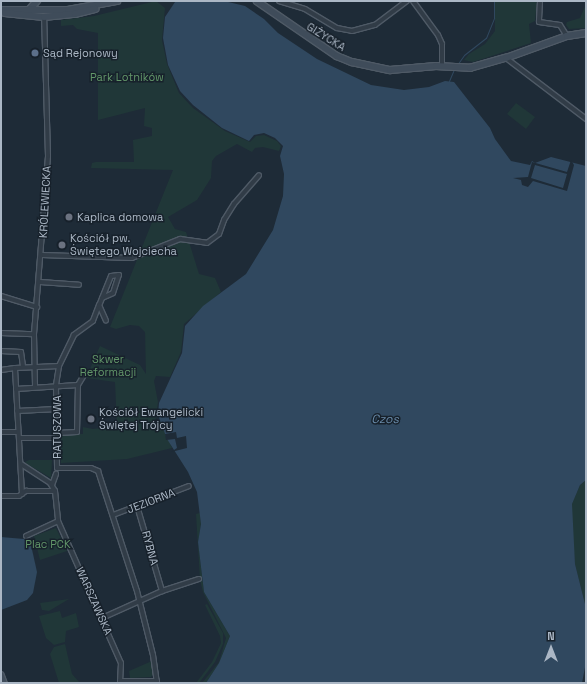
<!DOCTYPE html>
<html>
<head>
<meta charset="utf-8">
<style>
  body { margin:0 }
  #map { position:relative; width:587px; height:684px; overflow:hidden; background:#1e2b37; font-family:"Space Grotesk",sans-serif }
  div>[style] { position:absolute }
  [style*='--x'] { left:calc(var(--x)*1px); top:calc(var(--y)*1px); width:calc(var(--w)*1px); rotate:calc(var(--a)*1deg) }
  .green>* { inset:0; background:#203738 }
  .water>* { inset:0; background:#30485f }
  .pier>* { inset:0; background:#1e2b37 }
  .stream>* { height:1px; margin:-0.5px; padding:0 0.5px; transform-origin:0.5px; border-radius:0.5px; background:#30485f }
  .roads { filter:drop-shadow(1px 0 #4f5a66) drop-shadow(-1px 0 #4f5a66) drop-shadow(0 1px #4f5a66) drop-shadow(0 -1px #4f5a66) }
  .street>* { height:4px; margin:-2px; padding:0 2px; transform-origin:2px; border-radius:2px; background:#313c47 }
  .secondary>* { height:5.5px; margin:-2.75px; padding:0 2.75px; transform-origin:2.75px; border-radius:2.75px; background:#3f4c5a }
  .dots>* { width:11px; height:11px; translate:-50% -50%; box-sizing:border-box; border:2px solid #17212b; border-radius:50% }
  span { translate:-50% -50%; white-space:nowrap; text-align:center; line-height:1.15; -webkit-text-stroke:3px #17212b; paint-order:stroke }
  .street-label { font-size:11px; color:#abb7c5 }
  .poi-label { font-size:11px; color:#abb7c5 }
  .left { translate:0 -50%; text-align:left }
  .park-label { font-size:11px; color:#629669 }
  .water-label { font-size:12px; color:#698baa; font-style:italic }
  .frame { position:absolute; inset:0; border:2px solid #abb7c5; pointer-events:none }
  .north { position:absolute; left:531px; top:628px; width:40px; height:40px; -webkit-text-stroke:3px #17212b; paint-order:stroke; rotate:0deg; font-size:11px; font-weight:700; line-height:16px; text-align:center; color:#abb7c5 }
  .north::after { content:''; display:block; margin:auto; width:14px; height:18px; background:#abb7c5; clip-path:polygon(50% 0,100% 100%,50% 72%,0 100%) }
</style>
</head>
<body>
<div id="map">
  <div class="green">
    <i style="clip-path:polygon(156px 1px,165px 8px,162px 40px,167px 64px,179px 93px,193px 108px,225px 131px,250px 142px,256px 136px,264px 135px,277px 141px,281px 146px,279px 151px,263px 147px,255px 148px,252px 152px,237px 144px,216px 156px,212px 161px,211px 178px,197px 200px,168px 217px,175px 229px,186px 232px,199px 274px,215px 278px,221px 292px,184px 324px,181px 352px,170px 377px,156px 376px,154px 381px,158px 402px,155px 423px,161px 421px,172px 448px,127px 459px,61px 463px,61px 434px,83px 434px,83px 427px,93px 429px,117px 426px,115px 382px,86px 378px,100px 346px,140px 365px,146px 374px,145px 332px,139px 326px,130px 325px,116px 329px,110px 327px,173px 170px,91px 168px,92px 163px,96px 162px,134px 162px,133px 140px,152px 136px,152px 128px,144px 126px,145px 108px,98px 120px,98px 33px,77px 29px,73px 25px,61px 26px,61px 20px,94px 16px)"></i>
    <i style="clip-path:polygon(495px 1px,537px 1px,535px 21px,529px 24px,531px 43px,473px 62px,464px 60px,469px 54px,485px 44px,495px 31px)"></i>
    <i style="clip-path:polygon(586px 4px,586px 28px,569px 29px,566px 25px,567px 22px,580px 18px)"></i>
    <i style="clip-path:polygon(516px 103px,535px 117px,526px 129px,507px 114px)"></i>
    <i style="clip-path:polygon(29px 460px,52px 460px,51px 478px,27px 464px,25px 462px)"></i>
    <i style="clip-path:polygon(586px 480px,586px 608px,575px 564px,572px 531px,572px 503px,580px 485px)"></i>
    <i style="clip-path:polygon(200px 513px,201px 524px,198px 542px,204px 592px,230px 636px,219px 663px,206px 683px,202px 683px,219px 662px,226px 638px,203px 592px,200px 580px,196px 514px)"></i>
    <i style="clip-path:polygon(56px 528px,67px 551px,40px 560px,34px 536px)"></i>
    <i style="clip-path:polygon(69px 599px,49px 611px,42px 610px,40px 603px)"></i>
    <i style="clip-path:polygon(207px 604px,223px 633px,223px 644px,215px 662px,199px 683px,196px 683px,212px 662px,221px 643px,220px 636px,205px 605px)"></i>
    <i style="clip-path:polygon(60px 611px,62px 618px,76px 613px,79px 627px,66px 631px,65px 642px,54px 645px,46px 638px,39px 616px)"></i>
    <i style="clip-path:polygon(65px 644px,72px 674px,80px 683px,59px 683px,50px 654px,54px 647px)"></i>
    <i style="clip-path:polygon(152px 661px,153px 674px,151px 677px,130px 678px,129px 671px)"></i>
  </div>
  <div class="water">
    <i style="clip-path:polygon(182px 1px,224px 1px,245px 6px,264px 19px,278px 33px,317px 59px,371px 85px,404px 90px,429px 87px,445px 81px,454px 82px,490px 128px,495px 139px,511px 161px,530px 165px,532px 161px,535px 163px,551px 157px,586px 166px,586px 480px,580px 485px,572px 504px,575px 564px,586px 608px,586px 662px,582px 683px,206px 683px,219px 663px,230px 636px,204px 592px,198px 542px,201px 524px,197px 492px,188px 472px,167px 439px,158px 415px,159px 403px,182px 353px,185px 326px,203px 306px,246px 274px,273px 230px,283px 196px,284px 174px,280px 156px,283px 146px,275px 138px,264px 133px,254px 135px,249px 141px,222px 128px,193px 105px,180px 91px,168px 65px,163px 38px,165px 17px,175px 2px)"></i>
    <i style="clip-path:polygon(1px 537px,24px 539px,31px 545px,37px 572px,33px 593px,27px 600px,1px 610px)"></i>
  </div>
  <div class="pier">
    <i style="clip-path:polygon(evenodd,571px 160px,574px 165px,567px 191px,533px 181px,528px 187px,522px 185px,521px 180px,513px 178px,528px 177px,532px 162px,567px 172px,571px 160px,535px 165px,567px 174px,563px 188px,531px 178px,535px 165px)"></i>
    <i style="clip-path:polygon(176px 432px,177px 438px,186px 436px,187px 448px,171px 452px,177px 448px,175px 439px,166px 440px,165px 434px)"></i>
  </div>
  <div class="stream">
    <i style="--x:457;--y:65;--w:12;--a:-55"></i>
    <i style="--x:464;--y:55;--w:28;--a:-38"></i>
    <i style="--x:486;--y:38;--w:22;--a:-68"></i>
    <i style="--x:494;--y:18;--w:17;--a:-90"></i>
    <i style="--x:449;--y:81;--w:13;--a:-67"></i>
  </div>
  <div class="roads">
    <div class="street">
      <i style="--x:279;--y:1;--w:27;--a:17"></i>
      <i style="--x:305;--y:9;--w:37;--a:31"></i>
      <i style="--x:337;--y:28;--w:15;--a:11"></i>
      <i style="--x:352;--y:31;--w:24;--a:-15"></i>
      <i style="--x:375;--y:25;--w:40;--a:-37"></i>
      <i style="--x:413;--y:1;--w:42;--a:53.7"></i>
      <i style="--x:438;--y:35;--w:10;--a:66"></i>
      <i style="--x:442;--y:44;--w:22;--a:90"></i>
      <i style="--x:540;--y:1;--w:21;--a:93"></i>
      <i style="--x:539;--y:22;--w:21;--a:8"></i>
      <i style="--x:560;--y:25;--w:13;--a:58"></i>
      <i style="--x:506;--y:58;--w:101;--a:37.3"></i>
      <i style="--x:42;--y:255;--w:90;--a:1.9"></i>
      <i style="--x:132;--y:258;--w:52;--a:-21.6"></i>
      <i style="--x:180;--y:239;--w:27;--a:8"></i>
      <i style="--x:207;--y:243;--w:15;--a:-37"></i>
      <i style="--x:219;--y:234;--w:15;--a:-70"></i>
      <i style="--x:224;--y:220;--w:19;--a:-58"></i>
      <i style="--x:234;--y:204;--w:38;--a:-49"></i>
      <i style="--x:40;--y:282;--w:39;--a:4"></i>
      <i style="--x:1;--y:296;--w:38;--a:17"></i>
      <i style="--x:102;--y:298;--w:12;--a:-24"></i>
      <i style="--x:113;--y:293;--w:19;--a:-72"></i>
      <i style="--x:119;--y:275;--w:8;--a:173"></i>
      <i style="--x:111;--y:276;--w:31;--a:112"></i>
      <i style="--x:99;--y:305;--w:17;--a:111"></i>
      <i style="--x:93;--y:321;--w:24;--a:144"></i>
      <i style="--x:74;--y:335;--w:34;--a:116"></i>
      <i style="--x:59;--y:366;--w:20;--a:99"></i>
      <i style="--x:56;--y:386;--w:82;--a:89.3"></i>
      <i style="--x:57;--y:468;--w:34;--a:0"></i>
      <i style="--x:91;--y:468;--w:8;--a:23"></i>
      <i style="--x:98;--y:471;--w:126;--a:72"></i>
      <i style="--x:137;--y:591;--w:66;--a:76"></i>
      <i style="--x:153;--y:655;--w:28;--a:82"></i>
      <i style="--x:99;--y:305;--w:17;--a:66"></i>
      <i style="--x:1;--y:333;--w:33;--a:2"></i>
      <i style="--x:1;--y:351;--w:20;--a:3"></i>
      <i style="--x:21;--y:352;--w:15;--a:82"></i>
      <i style="--x:1;--y:370;--w:14;--a:-8"></i>
      <i style="--x:78;--y:385;--w:12;--a:-59"></i>
      <i style="--x:35;--y:386;--w:52;--a:-91.1"></i>
      <i style="--x:34;--y:334;--w:179;--a:-85.5"></i>
      <i style="--x:48;--y:156;--w:139;--a:-91.6"></i>
      <i style="--x:16;--y:389;--w:62;--a:-3.7"></i>
      <i style="--x:17;--y:411;--w:40;--a:-2.9"></i>
      <i style="--x:1;--y:432;--w:17;--a:0"></i>
      <i style="--x:57;--y:433;--w:20;--a:-3"></i>
      <i style="--x:77;--y:432;--w:47;--a:-88.8"></i>
      <i style="--x:19;--y:438;--w:38;--a:0"></i>
      <i style="--x:21;--y:464;--w:35;--a:33"></i>
      <i style="--x:50;--y:483;--w:9;--a:58"></i>
      <i style="--x:55;--y:491;--w:30;--a:84"></i>
      <i style="--x:58;--y:521;--w:155;--a:66.1"></i>
      <i style="--x:121;--y:663;--w:20;--a:93"></i>
      <i style="--x:52;--y:485;--w:12;--a:-70"></i>
      <i style="--x:22;--y:494;--w:126;--a:-93.2"></i>
      <i style="--x:15;--y:368;--w:44;--a:-2.6"></i>
      <i style="--x:1;--y:496;--w:18;--a:0"></i>
      <i style="--x:19;--y:496;--w:9;--a:-36"></i>
      <i style="--x:26;--y:491;--w:29;--a:0"></i>
      <i style="--x:137;--y:506;--w:89;--a:73.6"></i>
      <i style="--x:113;--y:515;--w:81;--a:-20.9"></i>
      <i style="--x:26;--y:536;--w:35;--a:-25"></i>
      <i style="--x:102;--y:618;--w:66;--a:-24.2"></i>
      <i style="--x:162;--y:591;--w:39;--a:-18"></i>
      <i style="--x:120;--y:681;--w:37;--a:0"></i>
    </div>
    <div class="secondary">
      <i style="--x:257;--y:1;--w:97;--a:34.5"></i>
      <i style="--x:337;--y:56;--w:16;--a:22"></i>
      <i style="--x:352;--y:62;--w:39;--a:12"></i>
      <i style="--x:390;--y:70;--w:46;--a:-5"></i>
      <i style="--x:436;--y:66;--w:34;--a:3"></i>
      <i style="--x:470;--y:68;--w:37;--a:-16"></i>
      <i style="--x:506;--y:58;--w:65;--a:-19.8"></i>
      <i style="--x:567;--y:36;--w:19;--a:-9"></i>
      <i style="--x:30;--y:9;--w:11;--a:-49"></i>
      <i style="--x:1;--y:10;--w:67;--a:0"></i>
      <i style="--x:68;--y:10;--w:50;--a:-10.4"></i>
      <i style="--x:5;--y:13;--w:39;--a:6"></i>
      <i style="--x:44;--y:17;--w:31;--a:-6"></i>
      <i style="--x:75;--y:14;--w:21;--a:-14"></i>
      <i style="--x:1;--y:675;--w:9;--a:69"></i>
    </div>
  </div>
  <div class="dots">
    <i style="left:35px;top:53px;background:#5c6f8a"></i>
    <i style="left:69px;top:217px;background:#6b7280"></i>
    <i style="left:62px;top:245px;background:#6b7280"></i>
    <i style="left:91px;top:419px;background:#6b7280"></i>
  </div>
  <div class="street-label">
    <span style="left:326px;top:37px;rotate:32deg">GIŻYCKA</span>
    <span style="left:45px;top:202px;rotate:-87deg">KRÓLEWIECKA</span>
    <span style="left:57px;top:427px;rotate:-90deg">RATUSZOWA</span>
    <span style="left:151px;top:501px;rotate:-21deg">JEZIORNA</span>
    <span style="left:150px;top:548px;rotate:75deg">RYBNA</span>
    <span style="left:94px;top:601px;rotate:66deg">WARSZAWSKA</span>
  </div>
  <div class="poi-label">
    <span class="left" style="left:43px;top:53px">Sąd Rejonowy</span>
    <span class="left" style="left:77px;top:217px">Kaplica domowa</span>
    <span class="left" style="left:70px;top:245px">Kościół pw.<br>Świętego Wojciecha</span>
    <span class="left" style="left:99px;top:419px">Kościół Ewangelicki<br>Świętej Trójcy</span>
  </div>
  <div class="park-label">
    <span style="left:127px;top:77px">Park Lotników</span>
    <span style="left:108px;top:366px">Skwer<br>Reformacji</span>
    <span style="left:48px;top:544px">Plac PCK</span>
  </div>
  <div class="water-label">
    <span style="left:385px;top:420px">Czos</span>
  </div>
  <div class="frame"></div>
  <div class="north">N</div>
</div>
</body>
</html>
